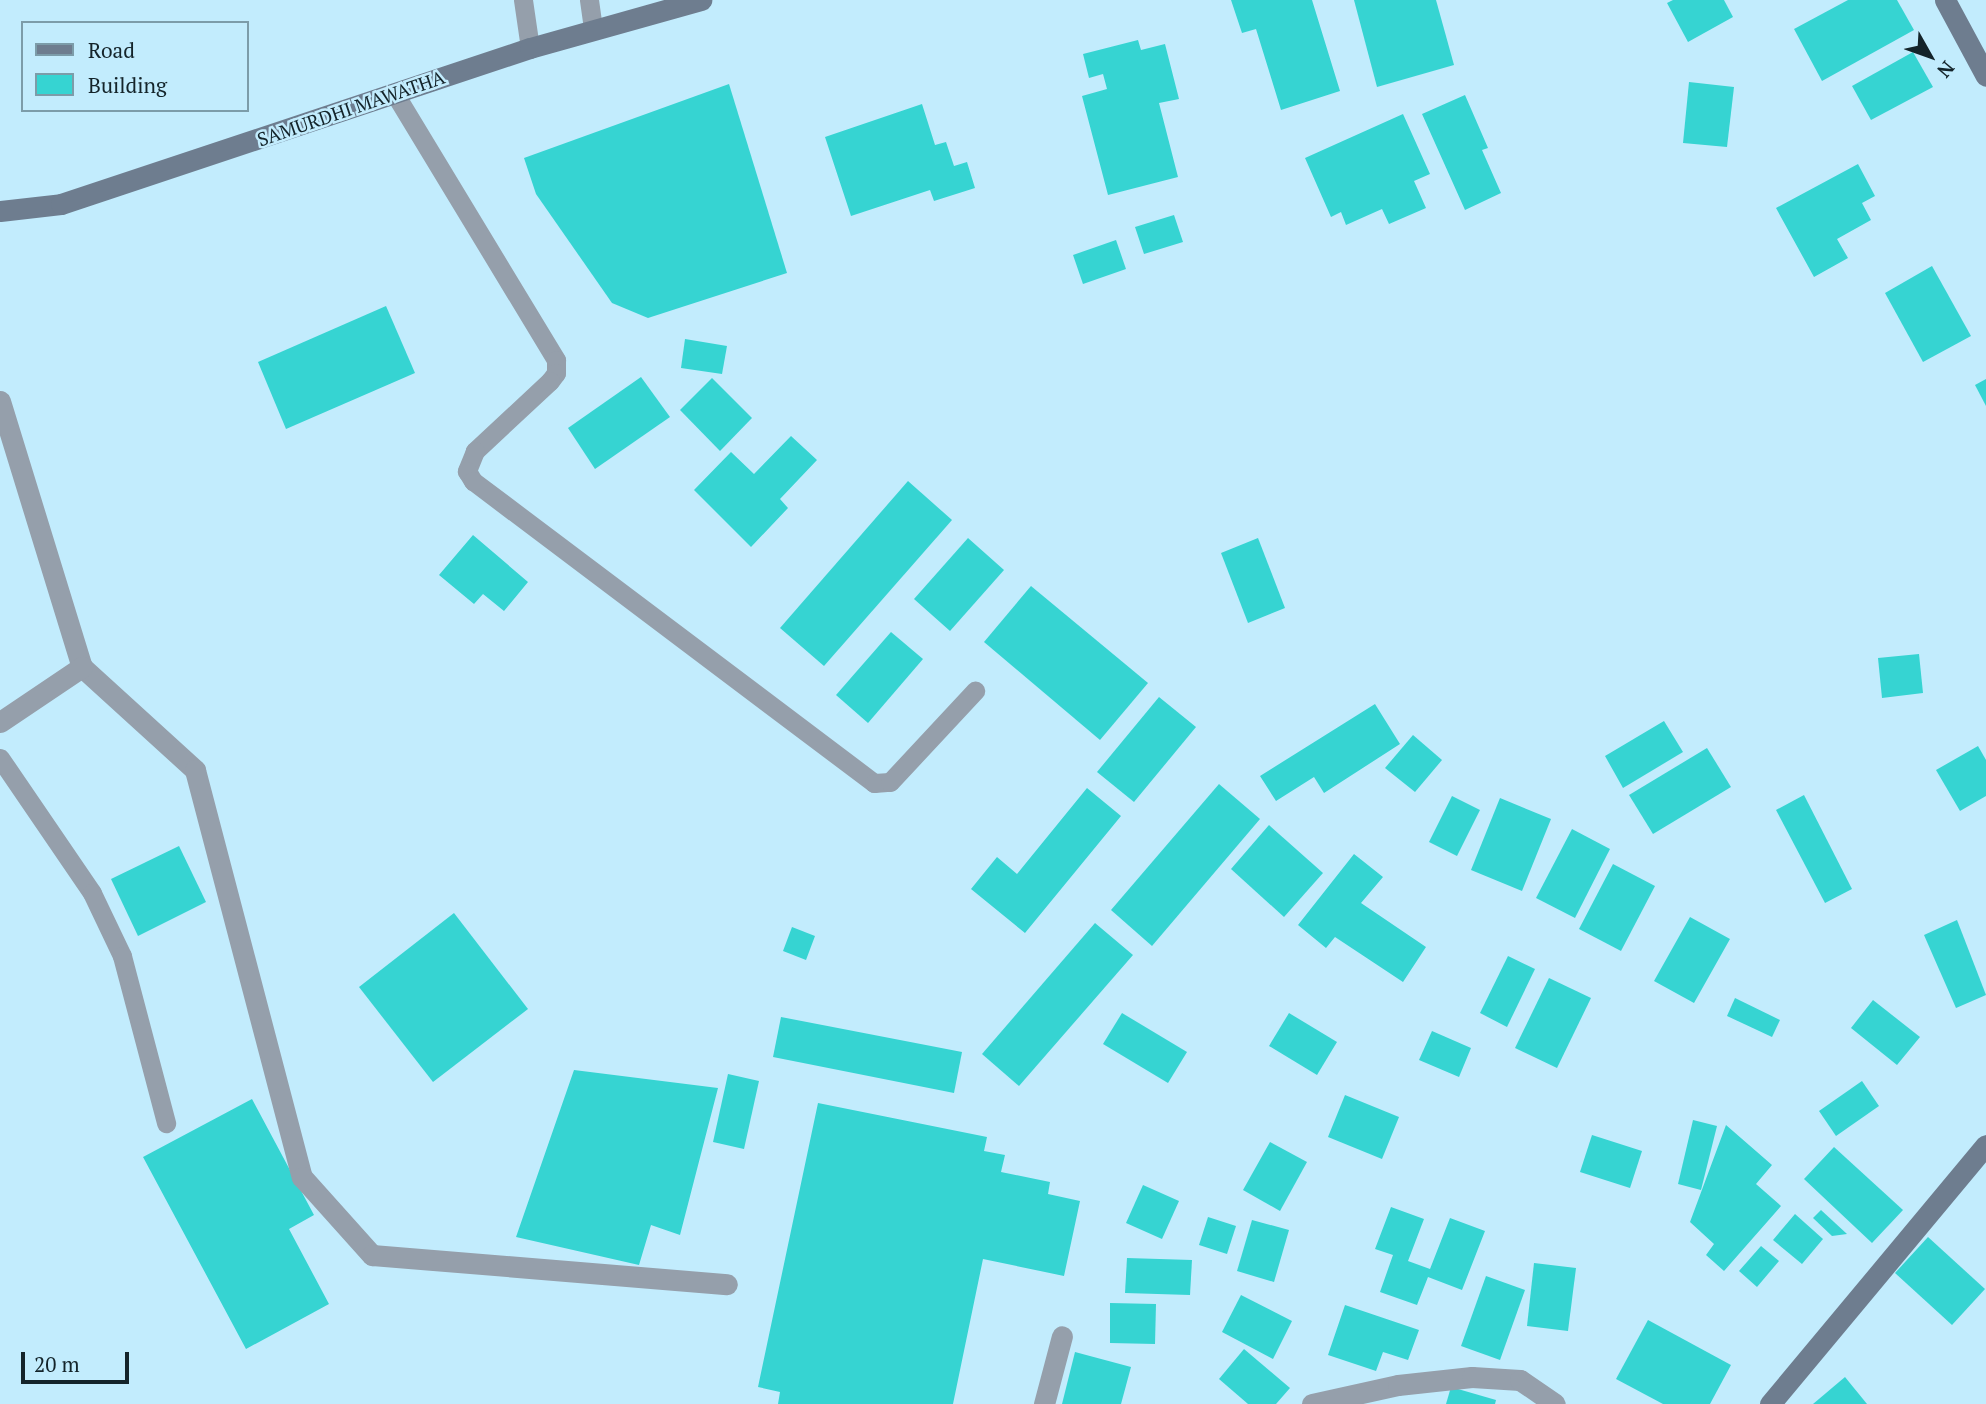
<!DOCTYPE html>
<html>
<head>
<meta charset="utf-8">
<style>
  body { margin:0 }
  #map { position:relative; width:1986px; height:1404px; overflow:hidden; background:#c2ecfd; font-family:"PT Serif",serif }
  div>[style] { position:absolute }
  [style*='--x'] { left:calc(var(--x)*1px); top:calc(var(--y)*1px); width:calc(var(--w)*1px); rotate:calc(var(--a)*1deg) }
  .building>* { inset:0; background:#36d4d2 }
  .lane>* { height:19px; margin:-9.5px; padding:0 9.5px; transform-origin:9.5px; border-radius:9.5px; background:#959fab }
  .street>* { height:21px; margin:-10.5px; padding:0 10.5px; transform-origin:10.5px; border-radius:10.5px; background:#959fab }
  .secondary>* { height:21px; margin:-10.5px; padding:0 10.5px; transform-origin:10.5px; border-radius:10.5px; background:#6e7d8f }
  span { translate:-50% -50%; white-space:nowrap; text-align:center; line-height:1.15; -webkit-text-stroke:5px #c2ecfd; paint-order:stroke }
  .street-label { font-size:19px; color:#14242a }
  .legend { position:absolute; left:21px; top:21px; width:228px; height:91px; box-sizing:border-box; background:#c2ecfd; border:2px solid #7c9ca9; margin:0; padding:9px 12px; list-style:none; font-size:21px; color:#14242a }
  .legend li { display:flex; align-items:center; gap:14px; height:35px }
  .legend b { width:35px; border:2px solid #7c9ca9 }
  .north { position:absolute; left:1895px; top:21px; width:70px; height:70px; -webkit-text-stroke:5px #c2ecfd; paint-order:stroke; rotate:130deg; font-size:19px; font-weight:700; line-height:28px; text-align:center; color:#14242a }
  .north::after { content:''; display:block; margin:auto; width:24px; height:32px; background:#14242a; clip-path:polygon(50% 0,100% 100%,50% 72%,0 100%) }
  .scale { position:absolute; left:21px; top:1352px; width:108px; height:32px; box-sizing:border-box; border:4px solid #14242a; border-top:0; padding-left:9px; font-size:21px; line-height:24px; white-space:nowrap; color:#14242a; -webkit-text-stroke:5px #c2ecfd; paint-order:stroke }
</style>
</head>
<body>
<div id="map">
  <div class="building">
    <i style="clip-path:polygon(1231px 0,1312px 0,1340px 91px,1281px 110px,1256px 29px,1242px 33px)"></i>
    <i style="clip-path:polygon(1354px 0,1436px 0,1454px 65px,1377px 87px)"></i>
    <i style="clip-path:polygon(1673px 0,1724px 0,1733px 17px,1688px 42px,1667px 3px)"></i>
    <i style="clip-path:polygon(1848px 0,1897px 0,1914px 30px,1822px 81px,1794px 29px)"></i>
    <i style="clip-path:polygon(1138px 40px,1141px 50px,1165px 44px,1179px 99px,1159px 103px,1178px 177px,1108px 195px,1082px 96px,1107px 89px,1103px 74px,1089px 78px,1083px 54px)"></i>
    <i style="clip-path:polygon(1913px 52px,1933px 87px,1871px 120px,1852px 86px)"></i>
    <i style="clip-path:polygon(1689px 82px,1734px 87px,1727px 147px,1683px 143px)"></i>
    <i style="clip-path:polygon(729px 84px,787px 273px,648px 318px,612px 303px,536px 194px,524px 158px)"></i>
    <i style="clip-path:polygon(1465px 95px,1488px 148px,1482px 150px,1501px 193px,1465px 210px,1422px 114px)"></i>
    <i style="clip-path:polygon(922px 104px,935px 145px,946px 142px,954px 166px,967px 162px,975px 188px,934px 201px,930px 190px,851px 216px,825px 137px)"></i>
    <i style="clip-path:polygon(1403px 114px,1430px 174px,1414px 181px,1426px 208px,1389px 224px,1382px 209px,1346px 225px,1341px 212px,1331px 217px,1305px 158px)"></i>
    <i style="clip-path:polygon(1858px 164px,1875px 196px,1862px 203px,1871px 220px,1837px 239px,1848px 258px,1814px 277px,1776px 208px)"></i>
    <i style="clip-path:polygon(1174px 215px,1183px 242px,1144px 254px,1135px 227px)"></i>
    <i style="clip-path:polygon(1116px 240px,1126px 269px,1083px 284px,1073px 255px)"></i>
    <i style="clip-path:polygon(1932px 266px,1971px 336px,1923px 362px,1885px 293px)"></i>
    <i style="clip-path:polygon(386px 306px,415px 373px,286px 429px,258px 362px)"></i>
    <i style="clip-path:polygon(685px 339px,727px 346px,722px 374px,681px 368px)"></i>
    <i style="clip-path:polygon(641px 377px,670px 417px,595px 469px,568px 428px)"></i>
    <i style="clip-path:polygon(712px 378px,752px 418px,720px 451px,680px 410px)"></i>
    <i style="clip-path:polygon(1986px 379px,1986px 406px,1975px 385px)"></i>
    <i style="clip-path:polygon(791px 436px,817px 460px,780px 499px,788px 508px,751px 547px,694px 490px,731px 452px,754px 474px)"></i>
    <i style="clip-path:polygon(908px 481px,952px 520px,824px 666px,780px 628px)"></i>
    <i style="clip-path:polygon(473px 535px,528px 582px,504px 611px,483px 594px,474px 604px,439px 575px)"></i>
    <i style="clip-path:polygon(968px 538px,1004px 570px,950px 631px,914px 599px)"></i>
    <i style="clip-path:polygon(1258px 538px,1285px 608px,1248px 623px,1221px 553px)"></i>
    <i style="clip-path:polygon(1031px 586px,1148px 683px,1100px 740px,984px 642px)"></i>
    <i style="clip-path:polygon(891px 632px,923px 659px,868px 723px,836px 695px)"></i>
    <i style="clip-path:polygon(1919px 654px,1923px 693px,1882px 698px,1878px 658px)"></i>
    <i style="clip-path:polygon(1159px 697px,1196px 727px,1134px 802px,1097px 772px)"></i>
    <i style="clip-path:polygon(1375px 704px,1400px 744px,1324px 793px,1314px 777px,1276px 801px,1260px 776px)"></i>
    <i style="clip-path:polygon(1664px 721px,1683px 752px,1623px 788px,1605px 756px)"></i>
    <i style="clip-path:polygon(1413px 735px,1442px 760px,1415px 792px,1385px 768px)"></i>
    <i style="clip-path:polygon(1978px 746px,1986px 760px,1986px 796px,1960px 811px,1936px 770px)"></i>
    <i style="clip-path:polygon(1707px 748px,1731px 787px,1653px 834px,1629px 795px)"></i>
    <i style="clip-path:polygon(1219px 784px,1260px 819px,1152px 946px,1111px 910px)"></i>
    <i style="clip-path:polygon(1087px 788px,1121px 816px,1025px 933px,971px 889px,997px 857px,1017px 874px)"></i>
    <i style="clip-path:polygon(1804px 795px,1852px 889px,1825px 903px,1776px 810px)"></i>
    <i style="clip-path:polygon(1452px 796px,1480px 810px,1457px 856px,1429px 842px)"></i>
    <i style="clip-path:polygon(1500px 798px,1551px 819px,1522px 891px,1471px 870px)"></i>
    <i style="clip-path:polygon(1269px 825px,1323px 873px,1284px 917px,1231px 869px)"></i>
    <i style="clip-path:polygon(1572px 829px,1610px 849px,1575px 918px,1536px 898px)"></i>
    <i style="clip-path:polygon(179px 846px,206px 902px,138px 936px,111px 879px)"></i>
    <i style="clip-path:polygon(1354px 854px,1383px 877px,1361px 903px,1426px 947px,1403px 982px,1335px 937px,1326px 948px,1298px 925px)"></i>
    <i style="clip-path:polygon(1613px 864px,1655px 886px,1621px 951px,1579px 929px)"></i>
    <i style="clip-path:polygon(454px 913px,528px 1009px,433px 1082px,359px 987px)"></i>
    <i style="clip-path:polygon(1690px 917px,1730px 939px,1694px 1003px,1654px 981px)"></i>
    <i style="clip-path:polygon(1957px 920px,1986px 995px,1956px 1008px,1924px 935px)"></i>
    <i style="clip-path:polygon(1095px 923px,1133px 955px,1019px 1086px,982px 1054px)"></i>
    <i style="clip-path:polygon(792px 927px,815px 936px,806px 960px,783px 951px)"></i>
    <i style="clip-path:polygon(1508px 956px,1535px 969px,1507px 1027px,1480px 1013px)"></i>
    <i style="clip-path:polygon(1549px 978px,1591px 998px,1557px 1068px,1515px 1048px)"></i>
    <i style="clip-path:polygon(1735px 998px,1780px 1020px,1772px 1037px,1727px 1016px)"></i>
    <i style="clip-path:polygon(1873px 1000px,1920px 1037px,1897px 1065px,1851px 1028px)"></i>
    <i style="clip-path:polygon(1122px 1013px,1187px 1052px,1168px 1083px,1103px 1044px)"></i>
    <i style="clip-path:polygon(1289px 1013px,1337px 1042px,1317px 1075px,1269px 1046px)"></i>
    <i style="clip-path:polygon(781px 1017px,962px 1052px,954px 1093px,773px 1057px)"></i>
    <i style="clip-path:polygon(1432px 1031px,1471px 1048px,1459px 1077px,1419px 1060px)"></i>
    <i style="clip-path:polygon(574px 1070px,718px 1088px,680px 1235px,651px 1225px,639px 1265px,516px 1237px)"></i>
    <i style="clip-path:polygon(728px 1074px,759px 1081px,744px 1149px,713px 1142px)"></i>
    <i style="clip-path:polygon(1862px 1081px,1879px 1106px,1836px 1136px,1819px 1111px)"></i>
    <i style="clip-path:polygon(1345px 1095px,1399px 1117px,1382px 1159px,1328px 1137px)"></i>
    <i style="clip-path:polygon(252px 1099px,314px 1215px,289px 1229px,329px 1304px,246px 1349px,143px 1157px)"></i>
    <i style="clip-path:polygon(818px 1103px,987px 1137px,984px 1151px,1005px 1155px,1001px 1172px,1050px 1182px,1048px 1194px,1080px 1201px,1064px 1276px,983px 1259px,953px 1404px,778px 1404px,780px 1392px,758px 1387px)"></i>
    <i style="clip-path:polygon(1693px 1120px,1717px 1126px,1701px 1190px,1678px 1184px)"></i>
    <i style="clip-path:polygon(1726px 1125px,1772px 1165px,1756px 1184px,1781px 1206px,1724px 1271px,1706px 1255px,1714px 1244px,1690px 1222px)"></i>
    <i style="clip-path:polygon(1592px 1135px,1642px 1151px,1630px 1188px,1580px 1172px)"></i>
    <i style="clip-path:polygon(1270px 1142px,1307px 1162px,1280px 1211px,1243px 1190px)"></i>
    <i style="clip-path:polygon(1834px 1147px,1903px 1210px,1872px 1243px,1804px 1179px)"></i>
    <i style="clip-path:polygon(1143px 1185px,1179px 1201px,1162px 1239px,1126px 1223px)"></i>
    <i style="clip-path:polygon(1391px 1207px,1424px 1219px,1408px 1261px,1430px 1269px,1450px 1218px,1485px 1231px,1462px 1290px,1428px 1277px,1417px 1305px,1380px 1292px,1393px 1255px,1375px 1249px)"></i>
    <i style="clip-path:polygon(1821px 1210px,1847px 1234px,1832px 1236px,1813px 1218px)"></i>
    <i style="clip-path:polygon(1795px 1214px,1823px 1239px,1802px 1264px,1773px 1240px)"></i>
    <i style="clip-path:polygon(1208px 1217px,1236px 1226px,1227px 1254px,1199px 1245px)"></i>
    <i style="clip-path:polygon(1252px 1220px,1289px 1230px,1274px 1282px,1237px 1271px)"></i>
    <i style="clip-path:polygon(1928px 1237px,1985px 1289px,1952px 1325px,1895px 1273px)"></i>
    <i style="clip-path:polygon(1761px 1246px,1779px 1261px,1757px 1287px,1739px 1271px)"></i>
    <i style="clip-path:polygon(1127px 1258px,1192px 1260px,1190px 1295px,1125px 1293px)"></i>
    <i style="clip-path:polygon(1534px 1263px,1576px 1268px,1568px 1331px,1527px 1326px)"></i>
    <i style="clip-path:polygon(1486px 1276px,1525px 1290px,1500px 1360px,1461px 1346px)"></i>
    <i style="clip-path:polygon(1241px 1295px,1292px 1321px,1273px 1359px,1222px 1332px)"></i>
    <i style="clip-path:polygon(1110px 1303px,1156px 1304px,1155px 1344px,1110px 1343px)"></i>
    <i style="clip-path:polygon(1345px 1305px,1419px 1330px,1408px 1360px,1383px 1352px,1376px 1371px,1328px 1355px)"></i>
    <i style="clip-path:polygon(1648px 1320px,1731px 1365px,1710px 1404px,1663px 1404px,1616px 1379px)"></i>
    <i style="clip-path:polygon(1244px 1349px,1290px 1388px,1276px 1404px,1248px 1404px,1219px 1379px)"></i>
    <i style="clip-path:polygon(1075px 1352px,1131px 1367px,1121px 1404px,1062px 1404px)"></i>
    <i style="clip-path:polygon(1845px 1377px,1867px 1404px,1813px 1404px)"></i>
    <i style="clip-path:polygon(1451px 1387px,1496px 1400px,1495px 1404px,1446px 1404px)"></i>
  </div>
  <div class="lane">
    <i style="--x:523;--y:0;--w:49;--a:81.7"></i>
    <i style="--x:589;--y:0;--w:30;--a:82"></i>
    <i style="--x:395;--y:94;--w:311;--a:58.8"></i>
    <i style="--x:556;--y:360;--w:13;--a:90"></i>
    <i style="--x:556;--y:373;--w:10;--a:127"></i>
    <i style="--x:550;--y:381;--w:103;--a:137"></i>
    <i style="--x:475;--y:451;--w:22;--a:112"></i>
    <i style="--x:467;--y:471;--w:12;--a:59"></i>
    <i style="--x:473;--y:481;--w:502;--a:36.98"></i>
    <i style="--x:874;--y:783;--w:16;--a:-4"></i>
    <i style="--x:890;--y:782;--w:125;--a:-47"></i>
    <i style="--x:0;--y:758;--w:163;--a:55.7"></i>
    <i style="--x:92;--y:893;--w:70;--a:64.5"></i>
    <i style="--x:122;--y:956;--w:173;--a:75.2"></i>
  </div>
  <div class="street">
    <i style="--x:0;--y:401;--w:278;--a:72.9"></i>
    <i style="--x:82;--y:667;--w:153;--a:42.3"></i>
    <i style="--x:195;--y:770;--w:421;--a:75.3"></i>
    <i style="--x:302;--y:1177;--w:105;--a:48.1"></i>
    <i style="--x:372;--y:1255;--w:356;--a:4.7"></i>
    <i style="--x:0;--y:722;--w:99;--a:-33.9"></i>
    <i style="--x:1044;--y:1404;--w:70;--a:-75.2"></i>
    <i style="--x:1312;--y:1404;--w:88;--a:-12.5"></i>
    <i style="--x:1398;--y:1385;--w:74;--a:-6.2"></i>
    <i style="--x:1472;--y:1377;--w:48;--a:3.6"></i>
    <i style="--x:1520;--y:1380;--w:42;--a:34.4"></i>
  </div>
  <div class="secondary">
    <i style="--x:1945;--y:0;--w:86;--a:61.7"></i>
    <i style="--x:0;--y:211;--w:61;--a:-6.5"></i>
    <i style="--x:61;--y:204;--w:494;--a:-18.4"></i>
    <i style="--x:530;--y:48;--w:178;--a:-15.7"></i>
    <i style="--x:1770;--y:1404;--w:337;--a:-50.2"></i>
  </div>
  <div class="street-label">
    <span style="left:351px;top:108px;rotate:-19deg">SAMURDHI MAWATHA</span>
  </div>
  <ul class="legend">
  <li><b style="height:9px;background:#6e7d8f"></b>Road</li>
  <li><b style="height:19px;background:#36d4d2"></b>Building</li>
  </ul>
  <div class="north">N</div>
  <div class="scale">20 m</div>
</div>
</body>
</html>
